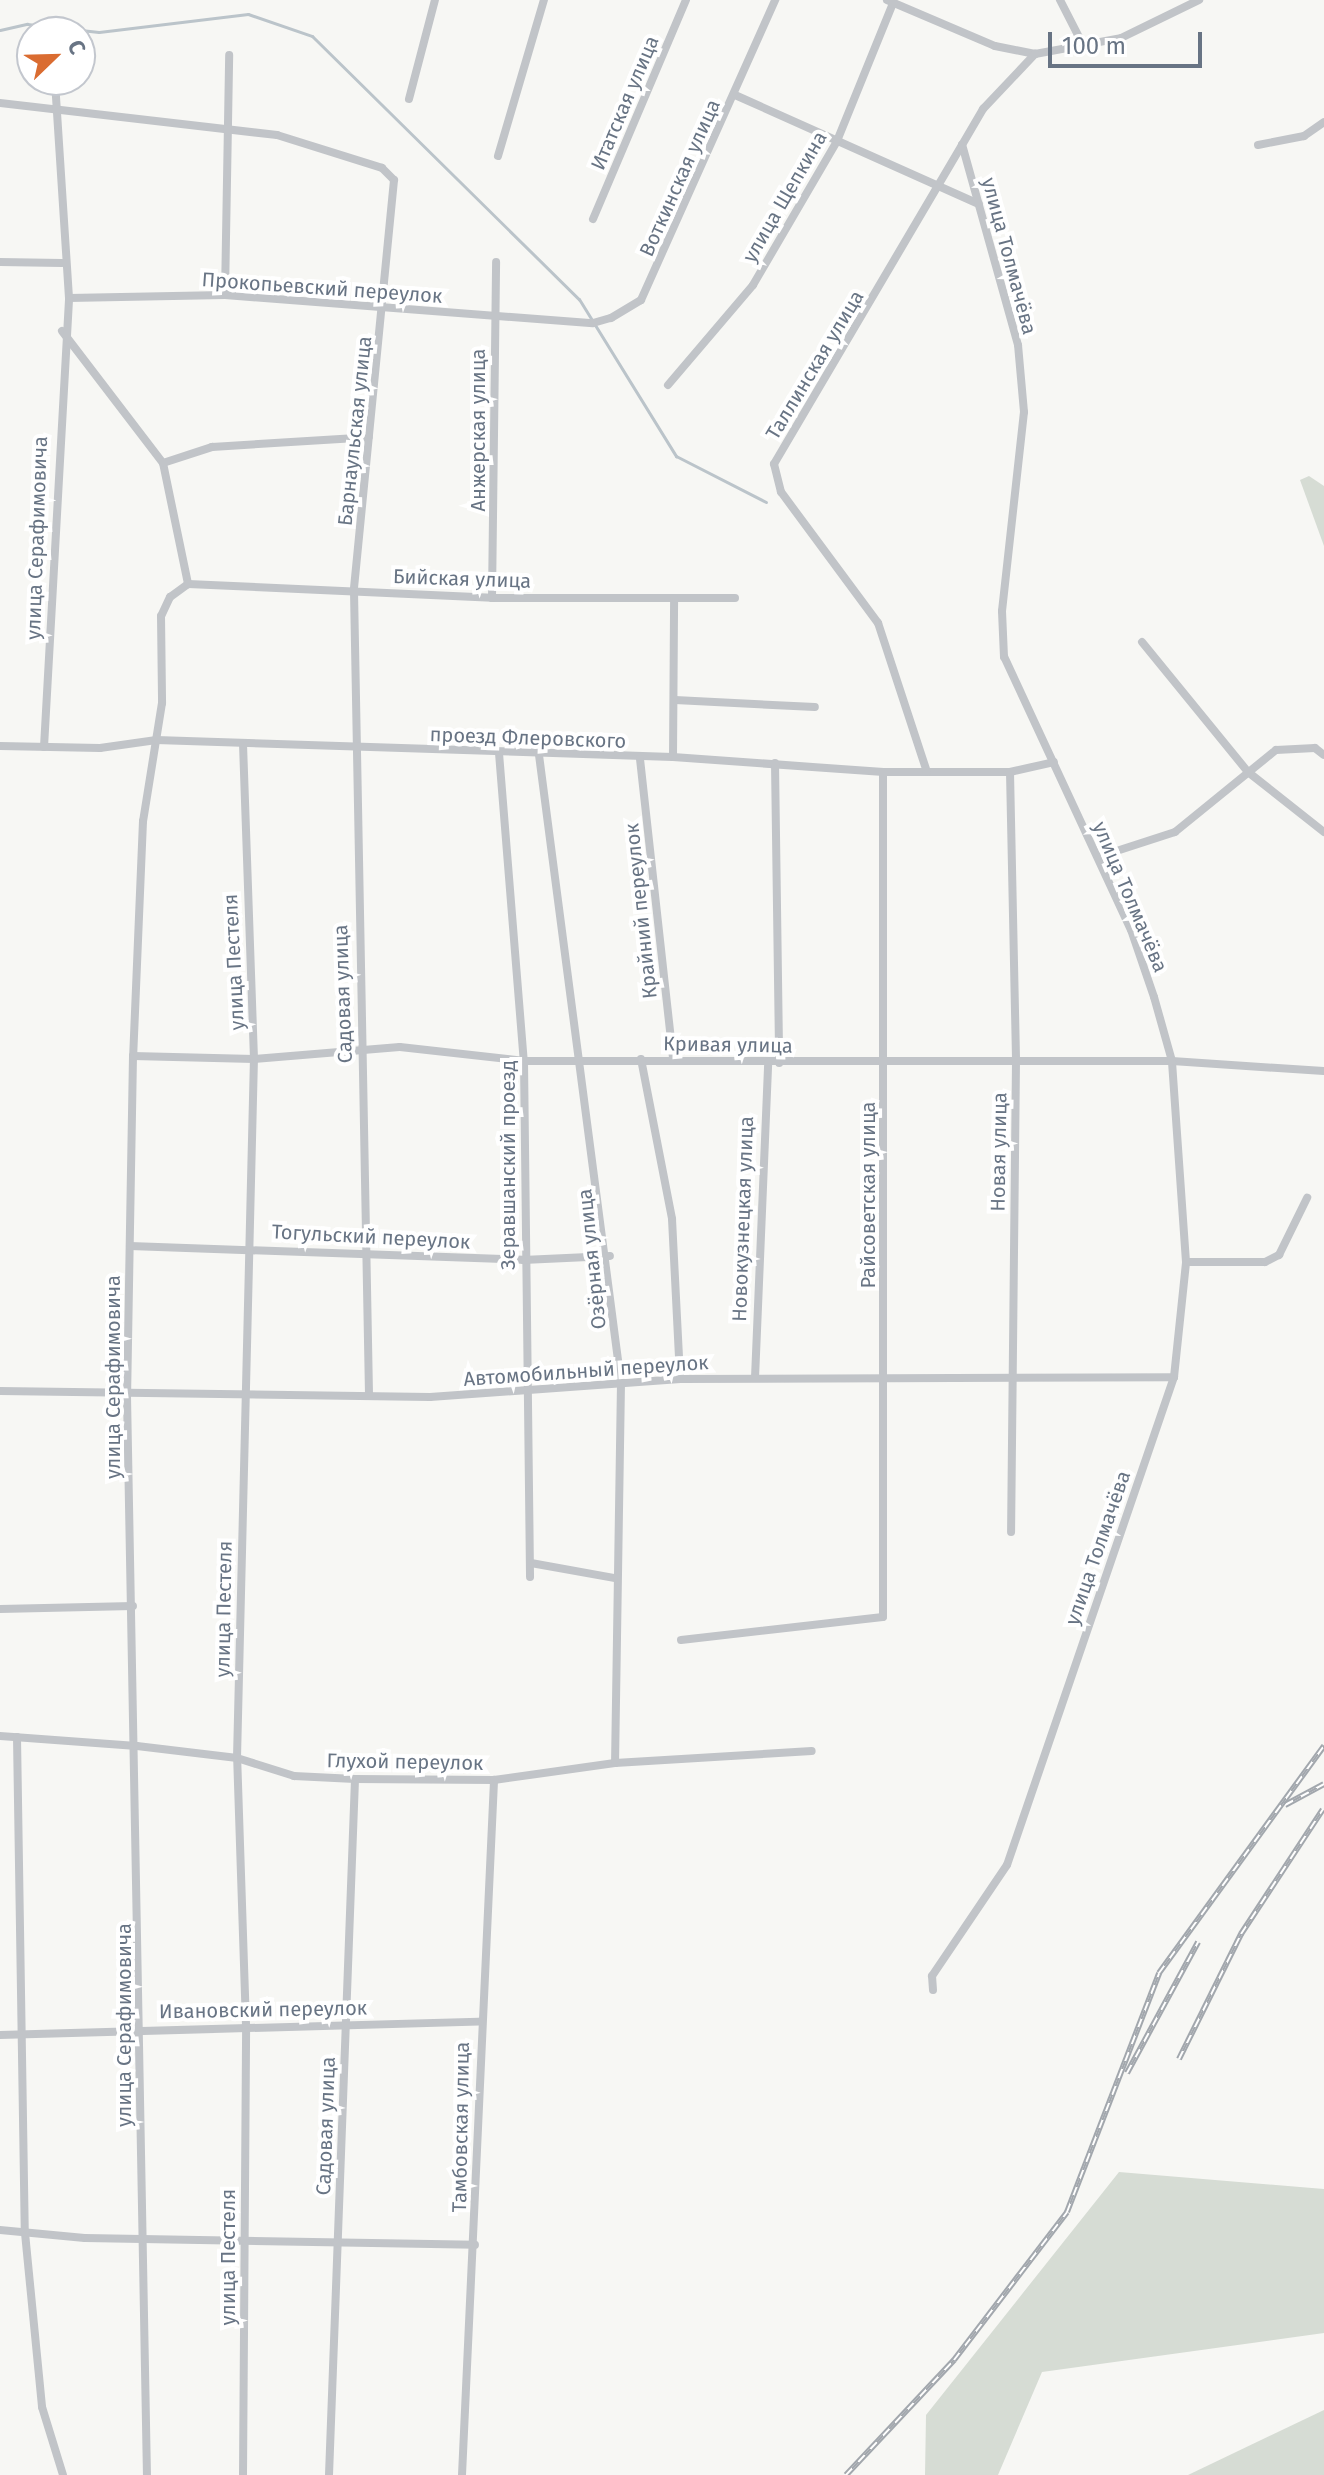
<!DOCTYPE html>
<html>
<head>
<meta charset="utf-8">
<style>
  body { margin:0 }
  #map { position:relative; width:1324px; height:2475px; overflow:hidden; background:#f7f7f4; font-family:"Fira Sans",sans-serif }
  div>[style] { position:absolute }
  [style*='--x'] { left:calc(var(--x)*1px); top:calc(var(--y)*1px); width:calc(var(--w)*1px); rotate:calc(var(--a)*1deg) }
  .green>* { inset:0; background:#d6dcd4 }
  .stream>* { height:3px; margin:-1.5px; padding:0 1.5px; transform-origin:1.5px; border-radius:1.5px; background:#bbc4ca }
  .street>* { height:8px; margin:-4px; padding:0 4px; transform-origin:4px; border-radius:4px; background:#c1c4c8 }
  .rail>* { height:6px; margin-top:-3px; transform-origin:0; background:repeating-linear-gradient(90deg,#fff 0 9px,#a2a7ad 0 18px); box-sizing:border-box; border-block:2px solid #a2a7ad }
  span { translate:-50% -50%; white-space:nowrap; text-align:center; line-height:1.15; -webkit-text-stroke:8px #fff; paint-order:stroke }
  .street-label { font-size:20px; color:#687484 }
  .north { position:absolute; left:16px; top:16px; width:80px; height:80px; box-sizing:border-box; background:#fff; border:2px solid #c3c7ce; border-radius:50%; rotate:67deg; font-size:22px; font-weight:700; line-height:32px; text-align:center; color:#687484 }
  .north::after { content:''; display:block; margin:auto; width:28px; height:36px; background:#da6c31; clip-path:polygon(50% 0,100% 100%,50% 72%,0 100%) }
  .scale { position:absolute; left:1048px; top:32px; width:154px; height:36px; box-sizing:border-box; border:4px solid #687484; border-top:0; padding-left:10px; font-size:24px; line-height:28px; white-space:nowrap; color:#687484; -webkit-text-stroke:6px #fff; paint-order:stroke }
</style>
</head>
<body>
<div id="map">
  <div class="green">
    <i style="clip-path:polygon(1309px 476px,1324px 486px,1324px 546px,1300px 480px)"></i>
    <i style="clip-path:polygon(1119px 2172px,1324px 2189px,1324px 2333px,1042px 2372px,998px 2475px,925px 2475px,926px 2415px)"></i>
    <i style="clip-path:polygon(1324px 2410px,1324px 2475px,1188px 2475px)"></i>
  </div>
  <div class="stream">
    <i style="--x:0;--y:30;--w:28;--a:-13"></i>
    <i style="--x:27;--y:24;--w:72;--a:6.3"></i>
    <i style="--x:99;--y:32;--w:150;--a:-6.9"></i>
    <i style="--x:248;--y:14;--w:68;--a:19"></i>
    <i style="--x:312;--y:36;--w:375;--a:44.6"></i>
    <i style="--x:579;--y:299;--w:185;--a:58.3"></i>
    <i style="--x:676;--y:456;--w:101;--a:27.1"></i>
  </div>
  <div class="street">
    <i style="--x:887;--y:0;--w:117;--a:23.1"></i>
    <i style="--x:995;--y:46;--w:41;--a:11.3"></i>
    <i style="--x:1035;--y:54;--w:87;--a:-10.5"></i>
    <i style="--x:1121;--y:38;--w:87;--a:-26"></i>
    <i style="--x:1060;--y:0;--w:53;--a:62.9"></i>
    <i style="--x:735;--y:95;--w:267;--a:24.1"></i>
    <i style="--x:409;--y:99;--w:102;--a:-75.3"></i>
    <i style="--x:0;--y:103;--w:279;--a:6.6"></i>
    <i style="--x:277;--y:135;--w:110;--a:17.4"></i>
    <i style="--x:382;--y:168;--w:17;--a:45"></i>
    <i style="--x:394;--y:180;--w:413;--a:95.6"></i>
    <i style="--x:354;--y:591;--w:805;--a:88.93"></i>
    <i style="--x:1258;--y:145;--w:47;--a:-11.1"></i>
    <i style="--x:1304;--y:136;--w:24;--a:-35"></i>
    <i style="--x:498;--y:156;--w:163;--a:-73.6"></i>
    <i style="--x:593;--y:219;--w:238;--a:-67"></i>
    <i style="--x:0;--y:262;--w:62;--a:0.9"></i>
    <i style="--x:225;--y:295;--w:240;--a:-89"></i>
    <i style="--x:69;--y:298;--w:156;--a:-1.1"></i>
    <i style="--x:225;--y:295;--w:369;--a:4.4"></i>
    <i style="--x:593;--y:323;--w:19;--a:-16"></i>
    <i style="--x:611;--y:318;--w:35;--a:-31"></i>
    <i style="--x:641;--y:300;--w:329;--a:-65.9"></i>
    <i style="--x:62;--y:331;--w:166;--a:52.6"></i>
    <i style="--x:163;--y:463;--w:124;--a:78.3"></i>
    <i style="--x:188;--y:584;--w:22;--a:144"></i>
    <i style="--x:170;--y:597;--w:21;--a:115"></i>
    <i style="--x:161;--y:616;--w:87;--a:89.3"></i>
    <i style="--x:162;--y:703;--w:120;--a:99.1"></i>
    <i style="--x:143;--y:821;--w:235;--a:92.4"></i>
    <i style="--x:133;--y:1056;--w:340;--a:91"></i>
    <i style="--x:127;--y:1396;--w:1079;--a:88.94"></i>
    <i style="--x:668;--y:385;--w:131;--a:-49.6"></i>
    <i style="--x:753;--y:285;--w:167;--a:-59.7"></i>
    <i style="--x:837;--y:141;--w:149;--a:-67.9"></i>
    <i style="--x:163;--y:463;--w:52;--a:-18.1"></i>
    <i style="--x:212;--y:447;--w:157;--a:-3.6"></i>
    <i style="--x:188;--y:584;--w:304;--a:2.6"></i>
    <i style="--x:492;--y:598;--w:243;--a:0"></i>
    <i style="--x:492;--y:598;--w:336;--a:-89.3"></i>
    <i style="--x:1142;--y:642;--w:168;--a:50.8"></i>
    <i style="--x:1248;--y:772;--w:97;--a:38.3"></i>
    <i style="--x:675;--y:700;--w:140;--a:2.9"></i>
    <i style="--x:0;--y:746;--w:100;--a:1.1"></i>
    <i style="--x:100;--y:748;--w:57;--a:-8.1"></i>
    <i style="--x:156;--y:740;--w:517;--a:1.88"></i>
    <i style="--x:673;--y:757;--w:211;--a:4.1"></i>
    <i style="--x:883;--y:772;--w:127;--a:0"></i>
    <i style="--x:1010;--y:772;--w:45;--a:-12.8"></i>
    <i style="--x:44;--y:747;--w:450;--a:-86.8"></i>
    <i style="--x:69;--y:298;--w:218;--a:-93.7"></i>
    <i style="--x:499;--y:753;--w:309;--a:85.4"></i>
    <i style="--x:524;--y:1061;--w:516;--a:89.33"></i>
    <i style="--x:539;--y:755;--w:633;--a:82.56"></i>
    <i style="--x:621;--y:1383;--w:380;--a:90.9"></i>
    <i style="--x:673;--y:757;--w:159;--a:-89.6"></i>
    <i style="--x:640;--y:759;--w:303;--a:83.7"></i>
    <i style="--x:775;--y:763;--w:300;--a:89.2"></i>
    <i style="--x:927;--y:772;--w:157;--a:-108.2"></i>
    <i style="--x:878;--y:623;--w:163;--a:-126.5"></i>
    <i style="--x:781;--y:492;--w:29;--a:-104"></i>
    <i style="--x:774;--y:464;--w:370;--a:-59.5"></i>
    <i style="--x:1010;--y:772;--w:289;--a:88.8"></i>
    <i style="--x:1016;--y:1061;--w:471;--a:90.6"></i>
    <i style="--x:1098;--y:857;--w:81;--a:-18"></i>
    <i style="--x:1175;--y:832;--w:130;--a:-39.1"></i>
    <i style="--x:1276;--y:750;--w:39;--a:-3"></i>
    <i style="--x:1315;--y:748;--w:11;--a:38"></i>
    <i style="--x:133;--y:1056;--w:121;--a:1.4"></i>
    <i style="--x:254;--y:1059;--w:146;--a:-4.7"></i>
    <i style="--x:400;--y:1047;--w:125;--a:6.4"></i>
    <i style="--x:524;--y:1061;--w:648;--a:0"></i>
    <i style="--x:1172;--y:1061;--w:152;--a:3.8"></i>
    <i style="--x:641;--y:1059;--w:163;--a:79"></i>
    <i style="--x:672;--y:1219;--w:160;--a:87.1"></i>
    <i style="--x:130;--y:1246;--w:393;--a:2"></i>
    <i style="--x:523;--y:1260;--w:87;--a:-2.6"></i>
    <i style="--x:1186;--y:1262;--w:79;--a:0"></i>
    <i style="--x:1265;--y:1262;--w:16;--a:-27"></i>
    <i style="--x:1279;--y:1255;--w:64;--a:-63.8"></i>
    <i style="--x:755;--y:1378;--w:316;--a:-87.6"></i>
    <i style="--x:0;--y:1391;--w:430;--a:0.8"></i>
    <i style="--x:430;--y:1397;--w:251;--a:-4.1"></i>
    <i style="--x:680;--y:1379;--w:494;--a:-0.2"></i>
    <i style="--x:531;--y:1563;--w:84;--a:10.2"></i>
    <i style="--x:0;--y:1609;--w:133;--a:-1.3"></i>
    <i style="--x:681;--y:1640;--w:203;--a:-6.5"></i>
    <i style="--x:883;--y:1617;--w:845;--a:-90"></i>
    <i style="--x:0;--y:1736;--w:137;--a:4.2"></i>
    <i style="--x:137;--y:1746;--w:101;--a:6.8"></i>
    <i style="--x:237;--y:1758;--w:60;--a:17.5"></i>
    <i style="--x:294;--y:1776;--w:61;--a:2.8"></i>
    <i style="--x:355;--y:1779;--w:139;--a:0.4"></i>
    <i style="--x:494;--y:1780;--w:122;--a:-8"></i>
    <i style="--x:615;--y:1763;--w:197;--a:-3.5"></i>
    <i style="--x:17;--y:1737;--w:496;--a:89.1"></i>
    <i style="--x:25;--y:2233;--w:175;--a:84.4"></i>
    <i style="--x:42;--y:2407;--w:71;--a:72.8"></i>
    <i style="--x:933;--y:1990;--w:14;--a:-94"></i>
    <i style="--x:932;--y:1976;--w:134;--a:-56"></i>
    <i style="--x:1007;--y:1865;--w:516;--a:-71.11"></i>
    <i style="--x:1174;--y:1377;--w:116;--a:-84"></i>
    <i style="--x:1186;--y:1262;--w:201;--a:-94"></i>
    <i style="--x:1172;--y:1061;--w:66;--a:-105.7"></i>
    <i style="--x:1154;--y:997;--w:71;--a:-108.9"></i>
    <i style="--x:1131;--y:930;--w:301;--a:-114.9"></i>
    <i style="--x:1004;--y:657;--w:46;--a:-92.5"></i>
    <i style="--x:1002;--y:611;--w:200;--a:-83.7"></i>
    <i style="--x:1024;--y:412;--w:67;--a:-95.1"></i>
    <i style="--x:1018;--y:345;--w:208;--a:-105.6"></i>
    <i style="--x:962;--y:145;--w:42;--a:-59.7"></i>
    <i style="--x:983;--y:109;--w:76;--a:-46.6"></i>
    <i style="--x:0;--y:2035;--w:479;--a:-1.6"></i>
    <i style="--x:0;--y:2230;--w:85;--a:5.4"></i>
    <i style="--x:85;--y:2238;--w:390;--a:1"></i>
    <i style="--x:243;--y:2475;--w:450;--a:-89.6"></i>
    <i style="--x:246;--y:2025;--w:267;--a:-91.9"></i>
    <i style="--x:237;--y:1758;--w:699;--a:-88.61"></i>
    <i style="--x:254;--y:1059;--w:316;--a:-92"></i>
    <i style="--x:329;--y:2475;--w:696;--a:-87.86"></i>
    <i style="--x:462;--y:2475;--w:696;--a:-87.36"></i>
  </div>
  <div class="rail">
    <i style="--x:1285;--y:1805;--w:44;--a:-28.3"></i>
    <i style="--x:1179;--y:2059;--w:140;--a:-63.6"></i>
    <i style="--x:1241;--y:1934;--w:149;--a:-56.7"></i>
    <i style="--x:1127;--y:2073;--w:149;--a:-61.5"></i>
    <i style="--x:846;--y:2475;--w:158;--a:-46.8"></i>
    <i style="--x:954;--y:2360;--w:186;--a:-52.6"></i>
    <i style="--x:1067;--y:2212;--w:256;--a:-68.9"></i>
    <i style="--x:1159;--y:1973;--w:281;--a:-54"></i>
  </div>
  <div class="street-label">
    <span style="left:625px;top:103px;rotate:-67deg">Итатская улица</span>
    <span style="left:680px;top:178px;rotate:-66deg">Воткинская улица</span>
    <span style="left:785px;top:197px;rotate:-60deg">улица Щепкина</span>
    <span style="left:1009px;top:256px;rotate:75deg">улица Толмачёва</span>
    <span style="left:322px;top:288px;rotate:4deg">Прокопьевский переулок</span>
    <span style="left:815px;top:365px;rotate:-59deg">Таллинская улица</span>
    <span style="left:478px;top:430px;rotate:-90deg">Анжерская улица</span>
    <span style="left:355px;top:431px;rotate:-84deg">Барнаульская улица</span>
    <span style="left:37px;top:538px;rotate:-88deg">улица Серафимовича</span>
    <span style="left:462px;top:579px;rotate:2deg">Бийская улица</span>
    <span style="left:528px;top:738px;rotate:2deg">проезд Флеровского</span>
    <span style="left:1130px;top:897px;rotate:67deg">улица Толмачёва</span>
    <span style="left:641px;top:911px;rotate:-96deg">Крайний переулок</span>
    <span style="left:234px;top:962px;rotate:-93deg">улица Пестеля</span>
    <span style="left:343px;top:994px;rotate:-92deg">Садовая улица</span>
    <span style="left:728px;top:1045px;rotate:1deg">Кривая улица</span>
    <span style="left:999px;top:1152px;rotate:-89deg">Новая улица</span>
    <span style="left:508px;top:1165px;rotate:-90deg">Зеравшанский проезд</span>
    <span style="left:868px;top:1195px;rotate:-90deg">Райсоветская улица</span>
    <span style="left:743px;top:1219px;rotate:-88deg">Новокузнецкая улица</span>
    <span style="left:371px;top:1237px;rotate:3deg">Тогульский переулок</span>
    <span style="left:592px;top:1259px;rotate:-96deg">Озёрная улица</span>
    <span style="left:586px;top:1371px;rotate:-4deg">Автомобильный переулок</span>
    <span style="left:113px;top:1377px;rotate:-90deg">улица Серафимовича</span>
    <span style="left:1098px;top:1548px;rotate:-71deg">улица Толмачёва</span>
    <span style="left:224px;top:1609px;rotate:-89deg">улица Пестеля</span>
    <span style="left:405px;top:1762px;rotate:1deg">Глухой переулок</span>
    <span style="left:263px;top:2010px;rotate:-1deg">Ивановский переулок</span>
    <span style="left:124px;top:2025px;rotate:-90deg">улица Серафимовича</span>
    <span style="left:326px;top:2126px;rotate:-88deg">Садовая улица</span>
    <span style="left:461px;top:2127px;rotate:-89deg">Тамбовская улица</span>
    <span style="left:228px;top:2257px;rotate:-90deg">улица Пестеля</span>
  </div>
  <div class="north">С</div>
  <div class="scale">100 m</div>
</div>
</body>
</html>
